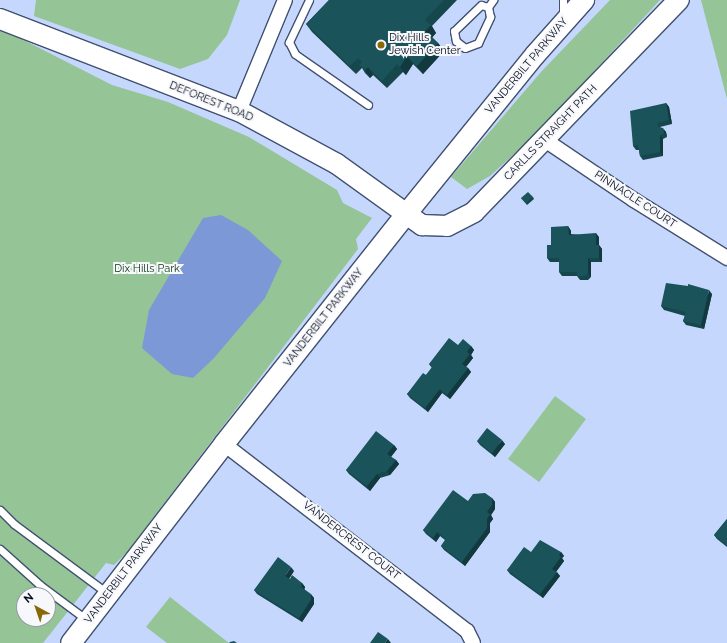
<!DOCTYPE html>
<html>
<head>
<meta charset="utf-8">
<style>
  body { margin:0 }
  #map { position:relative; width:727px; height:643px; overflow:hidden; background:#c5d7fd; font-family:Raleway,sans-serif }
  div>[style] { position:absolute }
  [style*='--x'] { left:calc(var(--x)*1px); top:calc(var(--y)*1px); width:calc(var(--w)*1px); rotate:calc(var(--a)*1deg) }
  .green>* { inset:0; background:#95c496 }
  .water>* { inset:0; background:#7c98d6 }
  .roads { filter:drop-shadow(1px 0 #425171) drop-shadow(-1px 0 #425171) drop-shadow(0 1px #425171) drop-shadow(0 -1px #425171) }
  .lane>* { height:7px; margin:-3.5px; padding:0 3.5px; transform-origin:3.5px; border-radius:3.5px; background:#fff }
  .street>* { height:14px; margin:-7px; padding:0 7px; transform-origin:7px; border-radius:7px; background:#fff }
  .secondary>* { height:20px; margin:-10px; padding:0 10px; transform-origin:10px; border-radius:10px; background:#fff }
  .wall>* { inset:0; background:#16474d }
  .shaded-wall>* { inset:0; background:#123a3e }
  .building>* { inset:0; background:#1a5359 }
  .dots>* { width:11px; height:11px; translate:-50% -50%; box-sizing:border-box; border:2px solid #f6f8fc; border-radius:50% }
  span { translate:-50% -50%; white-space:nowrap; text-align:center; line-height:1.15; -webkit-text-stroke:4px #f6f8fc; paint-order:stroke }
  .poi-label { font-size:11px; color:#070c19 }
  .left { translate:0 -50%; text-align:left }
  .street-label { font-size:11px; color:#070c19 }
  .park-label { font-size:11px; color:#0c3510 }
  .north { position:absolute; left:16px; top:587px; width:40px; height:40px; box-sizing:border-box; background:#f6f8fc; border:1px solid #969aa1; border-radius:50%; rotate:320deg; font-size:11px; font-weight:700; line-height:16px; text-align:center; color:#070c19 }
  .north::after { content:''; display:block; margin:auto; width:14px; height:18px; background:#8b6807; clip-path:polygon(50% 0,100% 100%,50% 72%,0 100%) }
</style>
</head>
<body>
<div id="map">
  <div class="green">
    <i style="clip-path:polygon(36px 0,240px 0,227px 35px,208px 59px,180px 69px,34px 16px)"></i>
    <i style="clip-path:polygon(610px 0,660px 0,538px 132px,490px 176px,467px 189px,451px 177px,541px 72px)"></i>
    <i style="clip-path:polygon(701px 0,727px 0,727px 99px)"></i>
    <i style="clip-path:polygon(evenodd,0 28px,112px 85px,168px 102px,249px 137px,337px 190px,343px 203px,372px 218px,356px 239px,358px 249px,127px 552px,114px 565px,106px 563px,43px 643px,0 643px,0 28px,24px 595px,48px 595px,48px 619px,24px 619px,24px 595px)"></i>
    <i style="clip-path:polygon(555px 396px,586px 419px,539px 482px,508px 459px)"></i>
    <i style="clip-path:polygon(170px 597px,229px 643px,167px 643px,146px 627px)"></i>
  </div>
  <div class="water">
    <i style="clip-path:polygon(221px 215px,248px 230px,282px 261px,265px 298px,214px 358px,193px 378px,172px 374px,142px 348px,149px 310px,203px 218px)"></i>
  </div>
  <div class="roads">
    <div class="lane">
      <i style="--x:309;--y:0;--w:47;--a:115.5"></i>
      <i style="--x:289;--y:42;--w:13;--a:63"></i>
      <i style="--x:295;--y:54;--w:89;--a:34.9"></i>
      <i style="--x:563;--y:0;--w:18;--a:90"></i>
      <i style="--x:488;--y:7;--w:7;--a:-164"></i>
      <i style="--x:481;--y:5;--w:37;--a:136"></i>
      <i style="--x:454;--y:31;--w:10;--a:79"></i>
      <i style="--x:456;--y:41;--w:11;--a:38"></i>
      <i style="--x:465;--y:48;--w:14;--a:-21"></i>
      <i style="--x:478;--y:43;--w:29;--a:-65"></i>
      <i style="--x:490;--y:17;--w:10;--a:-101"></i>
      <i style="--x:488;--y:7;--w:9;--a:-54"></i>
      <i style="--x:0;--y:510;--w:20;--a:45"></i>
      <i style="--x:14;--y:524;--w:116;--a:36.6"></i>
      <i style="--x:0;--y:549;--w:54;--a:42"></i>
      <i style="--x:40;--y:585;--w:59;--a:36.7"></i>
    </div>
    <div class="street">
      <i style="--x:239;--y:111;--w:120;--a:-67.5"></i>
      <i style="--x:545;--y:140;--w:107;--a:34"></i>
      <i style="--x:634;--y:200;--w:110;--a:31.9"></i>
      <i style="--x:224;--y:444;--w:307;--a:37.6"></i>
      <i style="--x:467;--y:631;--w:13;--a:63"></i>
    </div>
    <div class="secondary">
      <i style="--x:0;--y:19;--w:256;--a:21.1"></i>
      <i style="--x:239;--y:111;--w:111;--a:28.4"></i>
      <i style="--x:337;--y:164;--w:105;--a:35.7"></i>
      <i style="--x:422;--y:225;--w:25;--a:2"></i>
      <i style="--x:447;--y:226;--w:30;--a:-27"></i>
      <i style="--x:474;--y:212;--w:295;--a:-46"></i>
      <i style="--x:71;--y:643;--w:251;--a:-52.4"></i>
      <i style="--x:224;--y:444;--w:295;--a:-51.6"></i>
      <i style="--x:407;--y:213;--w:203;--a:-51"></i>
      <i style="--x:535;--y:55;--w:74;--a:-48.3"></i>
    </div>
  </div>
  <div class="wall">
    <i style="clip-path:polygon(329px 0,457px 0,432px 26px,436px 33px,432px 37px,438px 43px,444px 51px,423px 74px,413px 64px,406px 75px,403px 72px,387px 88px,373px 75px,370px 78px,365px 73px,362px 68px,356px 74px,312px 32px,306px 24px)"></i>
    <i style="clip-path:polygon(666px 103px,669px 107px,672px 124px,660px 127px,666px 132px,667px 137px,663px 139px,663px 156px,643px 160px,640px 156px,639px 150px,636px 150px,633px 146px)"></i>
    <i style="clip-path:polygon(533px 197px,534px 199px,527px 205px,521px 198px)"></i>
    <i style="clip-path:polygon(568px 226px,571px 231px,571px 234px,599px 237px,599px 245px,602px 249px,602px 262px,591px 262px,591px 277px,588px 280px,580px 280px,577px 276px,562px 276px,559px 272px,559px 262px,550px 262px,547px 258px,551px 245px)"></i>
    <i style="clip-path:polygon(712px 294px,704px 329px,686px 325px,683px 321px,685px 316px,664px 310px,661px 306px)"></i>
    <i style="clip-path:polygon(458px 345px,471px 346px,474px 350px,471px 355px,473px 358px,466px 367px,468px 368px,471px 372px,450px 399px,442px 393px,428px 412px,410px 398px,407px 394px,426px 375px,432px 368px,429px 364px)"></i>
    <i style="clip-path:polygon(477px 441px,505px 444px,495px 457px,480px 445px)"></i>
    <i style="clip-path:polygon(394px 445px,397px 449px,391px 457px,396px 460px,399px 464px,390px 475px,380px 478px,370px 491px,349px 474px,346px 470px)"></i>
    <i style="clip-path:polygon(492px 498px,495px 502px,495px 509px,491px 515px,493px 519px,490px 523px,490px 532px,465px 566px,444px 550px,441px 546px,445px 540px,440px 536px,436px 542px,426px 534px,423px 530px,468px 501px)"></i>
    <i style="clip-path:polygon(727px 519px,727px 547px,717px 539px,714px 535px)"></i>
    <i style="clip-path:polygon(561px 552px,564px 556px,562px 558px,564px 561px,556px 572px,560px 576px,543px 598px,510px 574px,507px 570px)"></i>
    <i style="clip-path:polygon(294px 571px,289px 579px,302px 583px,305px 587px,304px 589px,314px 598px,314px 604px,302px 622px,257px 594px,254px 590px)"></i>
  </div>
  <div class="shaded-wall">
    <i style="clip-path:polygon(431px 25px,436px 33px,431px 39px,425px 31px)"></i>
    <i style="clip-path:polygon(438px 43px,444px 51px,423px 74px,417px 66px)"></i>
    <i style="clip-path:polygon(407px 56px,413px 64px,406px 75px,400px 67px)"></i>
    <i style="clip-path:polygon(368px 67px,373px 75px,370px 78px,365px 70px)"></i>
    <i style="clip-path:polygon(666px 103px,669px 107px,672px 124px,669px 120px)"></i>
    <i style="clip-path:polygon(663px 128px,666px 132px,667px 137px,664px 133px)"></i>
    <i style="clip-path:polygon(660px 135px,663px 139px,663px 156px,660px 152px)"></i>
    <i style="clip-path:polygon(568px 226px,571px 231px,571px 239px,569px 235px)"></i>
    <i style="clip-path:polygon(596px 233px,599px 237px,599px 245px,602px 249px,602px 262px,599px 258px,596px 245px)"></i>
    <i style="clip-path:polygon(588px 258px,591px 262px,591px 277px,588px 273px)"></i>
    <i style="clip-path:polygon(709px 290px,712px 294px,704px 329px,701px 325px)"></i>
    <i style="clip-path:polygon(471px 346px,474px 350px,471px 355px,473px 358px,465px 368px,462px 364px,467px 352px)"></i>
    <i style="clip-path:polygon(468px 368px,471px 372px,450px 399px,447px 395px)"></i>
    <i style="clip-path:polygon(440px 389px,442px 393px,428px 412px,425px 408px)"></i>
    <i style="clip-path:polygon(502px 440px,505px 444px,495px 457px,492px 453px)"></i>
    <i style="clip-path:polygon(394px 445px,397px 449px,390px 458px,387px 454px)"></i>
    <i style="clip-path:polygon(396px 460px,399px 464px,390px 475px,387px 471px)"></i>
    <i style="clip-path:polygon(377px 474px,380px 478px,370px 491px,367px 486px)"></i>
    <i style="clip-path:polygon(492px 498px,495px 502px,495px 509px,491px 515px,493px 519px,490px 523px,490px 532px,465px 566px,462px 562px,487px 512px)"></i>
    <i style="clip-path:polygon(437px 532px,440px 536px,436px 542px,433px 538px)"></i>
    <i style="clip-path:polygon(561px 552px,564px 556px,562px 558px,564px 561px,555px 573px,552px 569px,559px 555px)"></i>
    <i style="clip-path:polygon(291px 567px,294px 571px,288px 580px,285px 576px)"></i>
    <i style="clip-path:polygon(557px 572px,560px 576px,543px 598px,540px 594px)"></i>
    <i style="clip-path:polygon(302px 583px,305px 587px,304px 591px,301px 587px)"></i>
    <i style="clip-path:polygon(311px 594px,314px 598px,314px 604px,302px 622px,299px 618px)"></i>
    <i style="clip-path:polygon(388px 639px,391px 643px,385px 643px)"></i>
  </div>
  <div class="building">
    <i style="clip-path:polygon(329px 0,444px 0,425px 20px,431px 25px,425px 31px,438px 43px,417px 66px,407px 56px,400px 67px,397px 64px,382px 81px,368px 67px,365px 70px,359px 65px,362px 62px,358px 58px,350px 66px,306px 24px)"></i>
    <i style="clip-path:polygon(666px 103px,669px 120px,657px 123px,658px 127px,663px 128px,664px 133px,660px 135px,660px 152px,640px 156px,638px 145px,633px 146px,630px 111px)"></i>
    <i style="clip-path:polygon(528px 192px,533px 197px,526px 203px,521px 198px)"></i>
    <i style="clip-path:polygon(568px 226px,569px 235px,596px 233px,596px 245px,599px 245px,599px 258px,588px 258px,588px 273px,585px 276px,577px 276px,577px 272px,559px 272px,559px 258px,547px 258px,547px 245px,551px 245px,551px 227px)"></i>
    <i style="clip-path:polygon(666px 283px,688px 286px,688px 284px,709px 290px,701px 325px,683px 321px,686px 312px,661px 306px)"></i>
    <i style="clip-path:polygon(449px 338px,458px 345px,463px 339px,471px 346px,467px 352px,470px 354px,462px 364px,468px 368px,447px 395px,440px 389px,425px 408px,407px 394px,423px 373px,426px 375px,432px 367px,429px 364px)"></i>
    <i style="clip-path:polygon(487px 428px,502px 440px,492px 453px,477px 441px)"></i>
    <i style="clip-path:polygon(376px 431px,394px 445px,387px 454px,396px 460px,387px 471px,377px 474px,367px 486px,346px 470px)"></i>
    <i style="clip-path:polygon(453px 490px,468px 501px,473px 494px,485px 493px,492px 498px,492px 505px,487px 512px,490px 514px,487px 519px,487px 528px,462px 562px,441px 546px,446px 539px,437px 532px,433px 538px,423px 530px)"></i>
    <i style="clip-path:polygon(727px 519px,727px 546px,714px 535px)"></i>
    <i style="clip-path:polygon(540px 540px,561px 552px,559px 555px,561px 557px,552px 569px,557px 572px,540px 594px,507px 570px,524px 547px,531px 552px)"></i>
    <i style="clip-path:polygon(278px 557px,291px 567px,285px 576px,290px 579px,292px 575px,302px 583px,301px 587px,311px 594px,311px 600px,299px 618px,254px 590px)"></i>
    <i style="clip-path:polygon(378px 632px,388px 639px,385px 643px,370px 643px)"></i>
    <i style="clip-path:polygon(234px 641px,237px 643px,229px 643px,230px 642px)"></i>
  </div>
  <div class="dots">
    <i style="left:381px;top:45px;background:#8b6807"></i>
  </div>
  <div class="poi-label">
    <span class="left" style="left:389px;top:45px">Dix Hills<br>Jewish Center</span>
  </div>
  <div class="street-label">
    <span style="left:527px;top:66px;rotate:-50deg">VANDERBILT PARKWAY</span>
    <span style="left:211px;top:102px;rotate:22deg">DEFOREST ROAD</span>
    <span style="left:551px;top:133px;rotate:-46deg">CARLLS STRAIGHT PATH</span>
    <span style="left:635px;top:200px;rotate:33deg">PINNACLE COURT</span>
    <span style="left:324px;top:318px;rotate:-52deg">VANDERBILT PARKWAY</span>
    <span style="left:351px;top:541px;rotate:38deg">VANDERCREST COURT</span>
    <span style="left:124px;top:574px;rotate:-53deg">VANDERBILT PARKWAY</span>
  </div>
  <div class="park-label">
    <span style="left:147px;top:269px">Dix Hills Park</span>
  </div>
  <div class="north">N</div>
</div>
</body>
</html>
